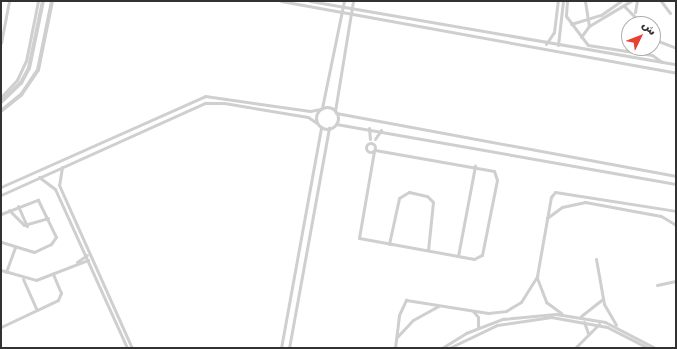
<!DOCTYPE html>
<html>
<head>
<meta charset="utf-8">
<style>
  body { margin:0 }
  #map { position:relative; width:677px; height:349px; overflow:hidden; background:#fff; font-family:"DejaVu Sans",Cairo,sans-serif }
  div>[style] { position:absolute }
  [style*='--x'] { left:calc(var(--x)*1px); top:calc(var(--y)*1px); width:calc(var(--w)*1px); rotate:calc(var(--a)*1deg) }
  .minor>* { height:3px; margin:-1.5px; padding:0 1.5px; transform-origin:1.5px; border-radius:1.5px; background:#cfcfcf }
  .minor>.ring { margin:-1.5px; padding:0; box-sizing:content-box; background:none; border:3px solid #cfcfcf; border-radius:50% }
  .tertiary>* { height:4px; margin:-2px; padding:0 2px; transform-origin:2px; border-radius:2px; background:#cfcfcf }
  span { translate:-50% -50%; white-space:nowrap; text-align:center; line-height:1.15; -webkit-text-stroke:4px #fff; paint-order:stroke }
  .frame { position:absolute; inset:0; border:2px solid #323232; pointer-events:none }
  .north { position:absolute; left:621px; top:16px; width:40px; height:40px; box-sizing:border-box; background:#fff; border:1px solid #adadad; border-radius:50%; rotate:47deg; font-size:11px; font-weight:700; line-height:16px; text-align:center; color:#323232 }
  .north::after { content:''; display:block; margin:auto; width:14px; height:18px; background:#ea4033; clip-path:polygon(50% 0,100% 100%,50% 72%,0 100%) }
</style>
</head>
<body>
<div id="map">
  <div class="minor">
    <i style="--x:281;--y:1;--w:402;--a:10.3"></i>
    <i style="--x:310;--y:1;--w:371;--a:9.8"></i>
    <i style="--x:567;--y:1;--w:15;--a:94"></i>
    <i style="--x:566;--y:16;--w:36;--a:53"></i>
    <i style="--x:588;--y:45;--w:65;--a:8.9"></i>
    <i style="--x:652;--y:55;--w:12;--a:35"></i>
    <i style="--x:585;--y:1;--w:25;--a:81"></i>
    <i style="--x:661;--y:1;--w:15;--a:53"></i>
    <i style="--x:624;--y:6;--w:25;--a:45"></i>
    <i style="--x:635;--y:12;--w:11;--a:-80"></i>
    <i style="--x:571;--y:24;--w:31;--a:-17"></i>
    <i style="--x:601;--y:15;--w:24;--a:-35"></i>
    <i style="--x:581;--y:37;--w:14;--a:-54"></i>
    <i style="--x:589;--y:26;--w:49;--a:-30.8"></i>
    <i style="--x:653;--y:39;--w:25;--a:21"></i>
    <i style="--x:1;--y:43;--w:43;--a:-79.2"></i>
    <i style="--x:546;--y:44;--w:14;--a:-56"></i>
    <i style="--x:554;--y:32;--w:31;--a:-83"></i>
    <i style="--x:558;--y:45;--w:44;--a:-83.5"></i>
    <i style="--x:1;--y:97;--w:23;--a:-47"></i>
    <i style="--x:17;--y:80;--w:21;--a:-65"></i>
    <i style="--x:26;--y:61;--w:61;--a:-78.7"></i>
    <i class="ring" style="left:316px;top:107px;width:19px;height:19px"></i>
    <i style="--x:322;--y:108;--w:109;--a:-78.4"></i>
    <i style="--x:335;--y:111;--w:111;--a:-80.7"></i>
    <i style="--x:336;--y:113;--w:346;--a:10.5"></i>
    <i style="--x:336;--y:124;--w:345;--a:10"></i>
    <i style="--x:369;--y:128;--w:11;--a:85"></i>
    <i style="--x:375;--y:139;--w:11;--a:-56"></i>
    <i class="ring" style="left:366.5px;top:143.5px;width:6px;height:6px"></i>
    <i style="--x:374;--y:151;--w:88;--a:99.8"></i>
    <i style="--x:359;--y:238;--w:117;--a:10.3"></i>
    <i style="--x:474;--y:259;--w:9;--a:-27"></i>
    <i style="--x:482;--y:255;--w:76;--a:-78.7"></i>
    <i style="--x:497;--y:180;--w:9;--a:-108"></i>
    <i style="--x:494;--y:171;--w:121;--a:-170"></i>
    <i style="--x:62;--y:167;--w:18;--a:99"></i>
    <i style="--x:59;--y:185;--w:179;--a:65.9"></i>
    <i style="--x:39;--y:177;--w:20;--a:37"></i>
    <i style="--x:55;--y:189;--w:175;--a:65.6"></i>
    <i style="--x:1;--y:187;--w:223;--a:-24"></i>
    <i style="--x:205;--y:96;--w:106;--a:8.1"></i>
    <i style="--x:310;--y:111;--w:11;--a:-10"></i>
    <i style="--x:1;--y:195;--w:224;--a:-24.3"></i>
    <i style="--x:205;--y:103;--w:19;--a:0"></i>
    <i style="--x:224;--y:103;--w:85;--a:9.5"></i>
    <i style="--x:308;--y:117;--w:11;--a:34"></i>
    <i style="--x:18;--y:206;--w:22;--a:66"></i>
    <i style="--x:9;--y:210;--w:21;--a:45"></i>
    <i style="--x:24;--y:225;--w:25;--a:-16"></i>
    <i style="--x:1;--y:214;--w:40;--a:-21"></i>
    <i style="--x:38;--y:200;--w:41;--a:64.1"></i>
    <i style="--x:56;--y:237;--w:9;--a:126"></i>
    <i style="--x:51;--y:244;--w:19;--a:155"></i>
    <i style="--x:34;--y:252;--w:34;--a:-163"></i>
    <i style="--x:547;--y:218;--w:19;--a:-36"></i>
    <i style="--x:562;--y:207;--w:24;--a:-12"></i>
    <i style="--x:585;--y:202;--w:77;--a:10.4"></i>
    <i style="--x:661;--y:216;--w:17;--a:31"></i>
    <i style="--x:389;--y:244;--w:47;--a:-77.7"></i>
    <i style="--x:399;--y:198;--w:12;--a:-31"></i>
    <i style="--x:409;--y:192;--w:18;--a:13"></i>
    <i style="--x:427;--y:196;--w:8;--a:45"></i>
    <i style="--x:433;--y:202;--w:48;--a:95.9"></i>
    <i style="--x:458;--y:256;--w:92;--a:-79.3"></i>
    <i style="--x:596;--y:259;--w:46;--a:79.9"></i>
    <i style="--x:604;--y:304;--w:24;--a:60"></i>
    <i style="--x:77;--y:262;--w:12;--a:-35"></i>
    <i style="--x:1;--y:270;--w:36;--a:16"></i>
    <i style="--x:36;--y:280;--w:56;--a:-21"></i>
    <i style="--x:6;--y:272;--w:27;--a:-70"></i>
    <i style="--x:537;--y:278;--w:26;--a:69"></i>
    <i style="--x:546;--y:302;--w:19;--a:36"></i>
    <i style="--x:23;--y:279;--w:34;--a:66"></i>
    <i style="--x:657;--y:285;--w:19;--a:-12"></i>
    <i style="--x:473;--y:311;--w:8;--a:50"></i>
    <i style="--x:478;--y:317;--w:10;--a:90"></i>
    <i style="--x:581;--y:316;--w:28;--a:-38"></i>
    <i style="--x:584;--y:322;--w:12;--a:70"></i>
    <i style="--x:1;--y:327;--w:63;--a:-25.3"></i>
    <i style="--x:58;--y:300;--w:8;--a:-67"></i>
    <i style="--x:61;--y:293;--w:21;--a:-113"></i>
    <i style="--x:397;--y:337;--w:23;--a:-47"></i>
    <i style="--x:413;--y:320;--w:29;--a:-29"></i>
    <i style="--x:281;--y:348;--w:225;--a:-79.7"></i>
    <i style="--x:289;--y:348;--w:224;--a:-79.7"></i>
    <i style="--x:395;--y:348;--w:33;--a:-83"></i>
    <i style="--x:399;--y:315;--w:17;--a:-65"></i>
    <i style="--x:406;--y:300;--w:83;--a:9"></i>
    <i style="--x:488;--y:313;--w:18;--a:-6"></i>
    <i style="--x:506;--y:311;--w:17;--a:-31"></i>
    <i style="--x:521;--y:302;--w:31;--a:-58"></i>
    <i style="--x:537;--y:276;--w:80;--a:-80"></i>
    <i style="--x:551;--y:197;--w:6;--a:-51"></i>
    <i style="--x:555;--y:192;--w:122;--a:8.9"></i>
    <i style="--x:442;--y:348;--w:28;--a:-32"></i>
    <i style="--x:466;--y:333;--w:40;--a:-21"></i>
    <i style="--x:503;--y:319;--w:53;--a:-5.4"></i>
    <i style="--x:556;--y:314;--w:50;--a:9.3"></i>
    <i style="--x:605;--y:322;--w:56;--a:27.5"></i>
    <i style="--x:449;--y:348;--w:53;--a:-25.6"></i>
    <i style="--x:497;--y:325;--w:55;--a:-8.4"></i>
    <i style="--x:551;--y:317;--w:57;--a:10.1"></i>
    <i style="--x:607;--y:327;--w:46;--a:27.1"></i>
    <i style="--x:575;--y:348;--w:34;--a:-45"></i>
  </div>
  <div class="tertiary">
    <i style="--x:1;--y:102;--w:28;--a:-44"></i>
    <i style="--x:21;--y:83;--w:17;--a:-62"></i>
    <i style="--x:29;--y:68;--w:68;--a:-78.2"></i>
    <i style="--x:1;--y:111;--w:26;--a:-39"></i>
    <i style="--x:21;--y:95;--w:30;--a:-56"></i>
    <i style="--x:38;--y:70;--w:70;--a:-78.5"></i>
  </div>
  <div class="frame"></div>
  <div class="north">ش</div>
</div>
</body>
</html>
